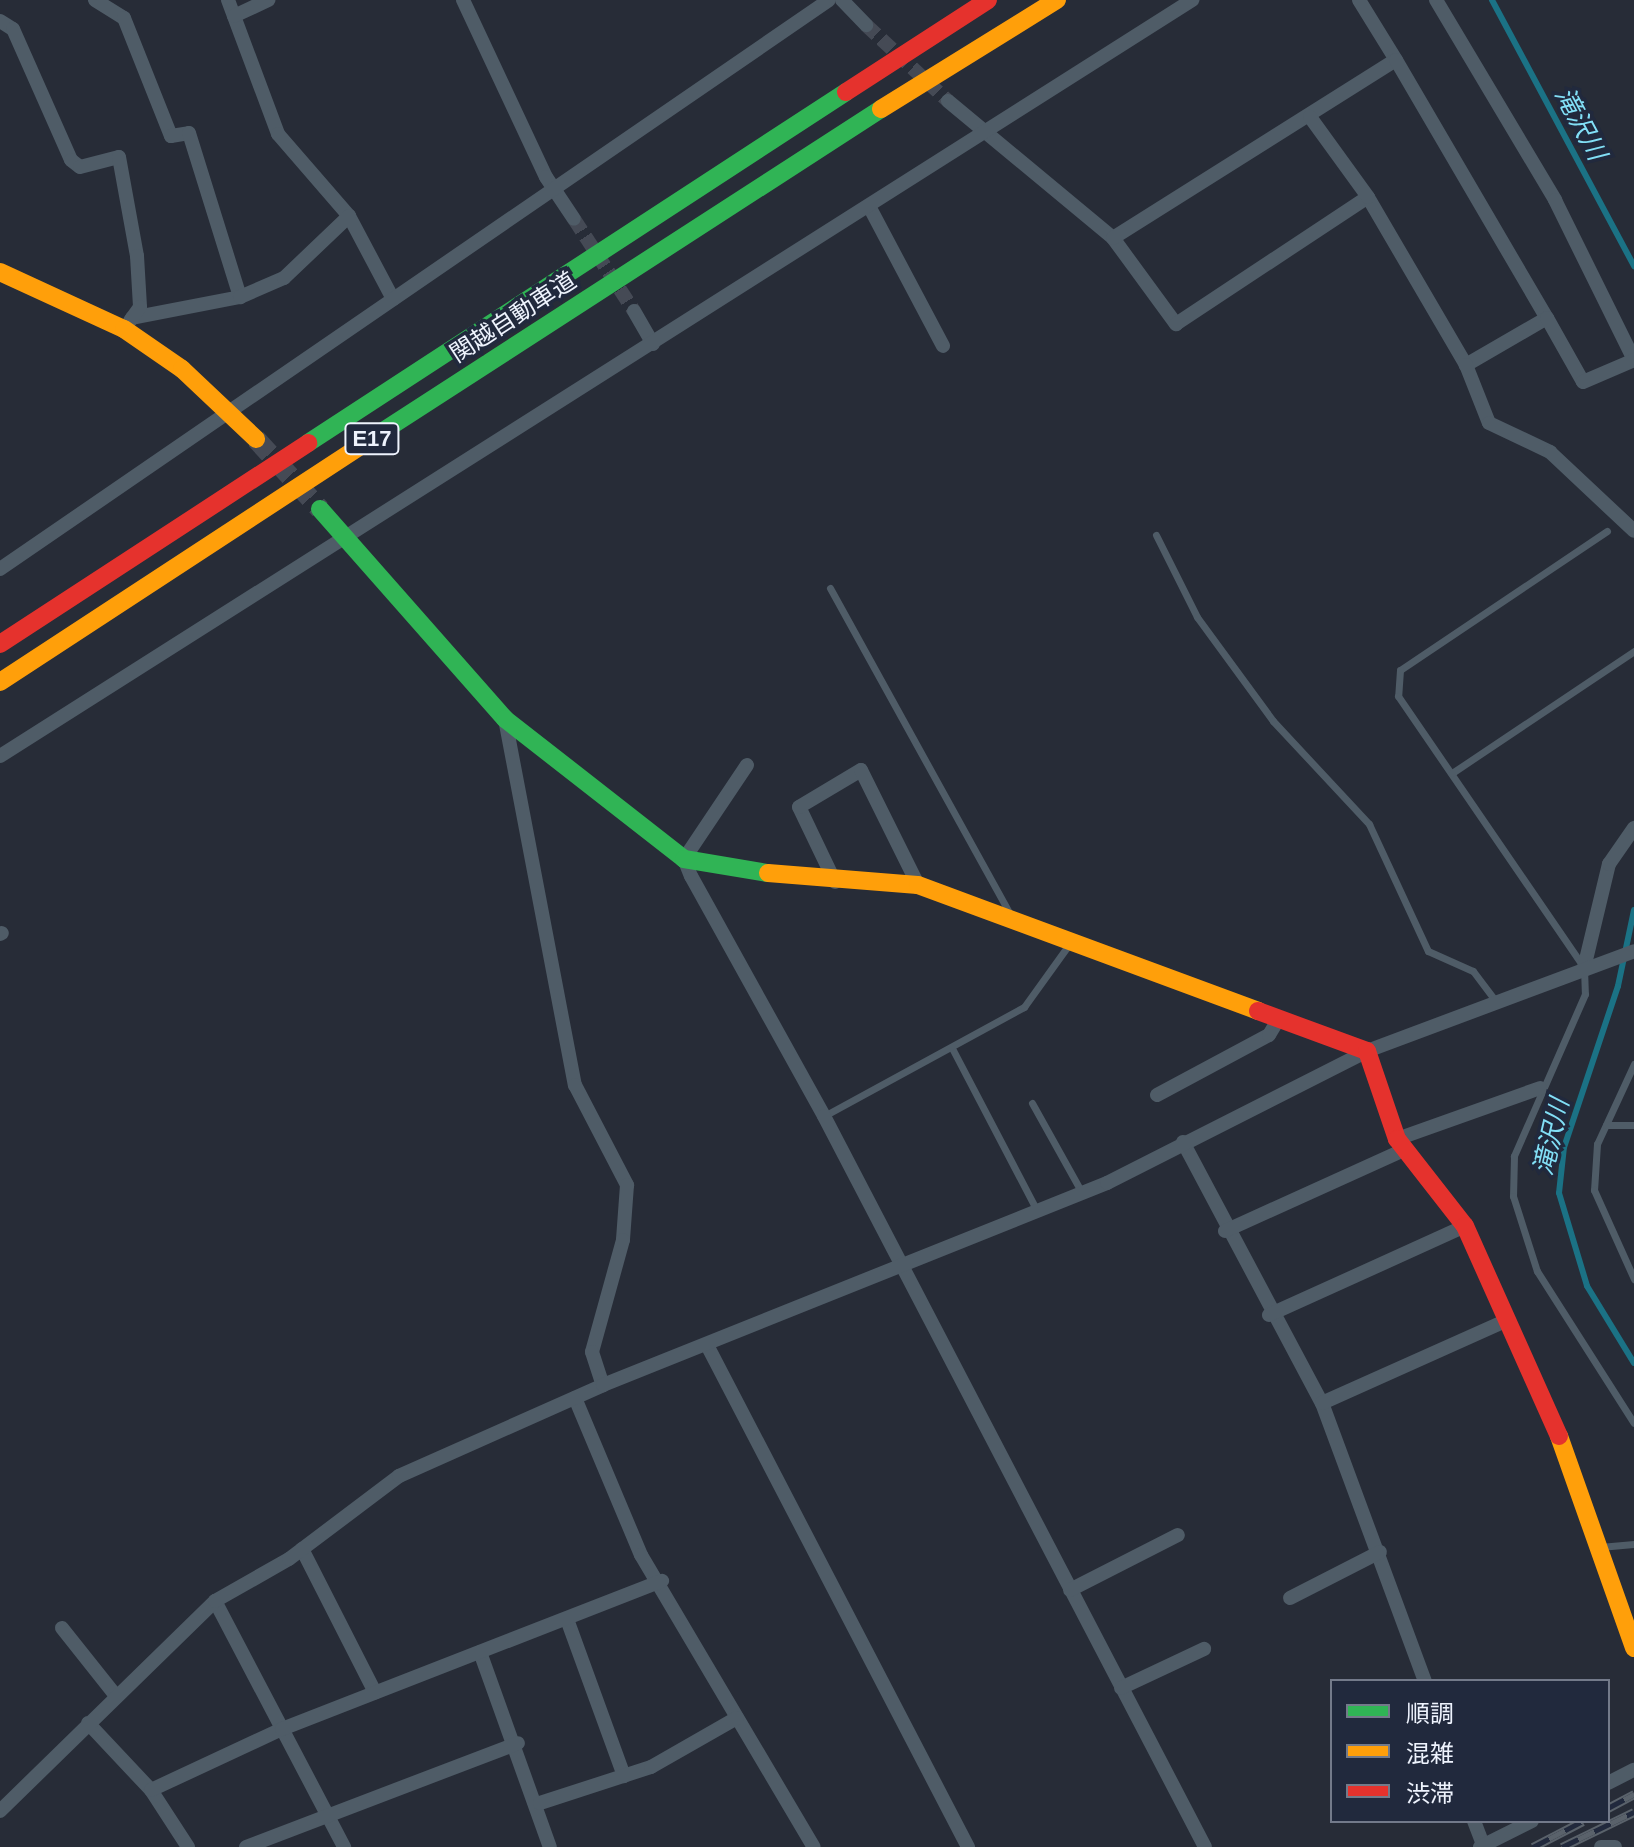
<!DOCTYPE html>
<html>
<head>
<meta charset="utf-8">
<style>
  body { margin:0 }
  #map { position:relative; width:1634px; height:1847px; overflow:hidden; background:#272c37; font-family:Helvetica,"Noto Sans JP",sans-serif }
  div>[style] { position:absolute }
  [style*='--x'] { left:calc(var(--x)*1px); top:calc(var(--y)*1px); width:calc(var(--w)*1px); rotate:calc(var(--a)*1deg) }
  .stream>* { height:6px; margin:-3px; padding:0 3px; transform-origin:3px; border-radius:3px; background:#1b7285 }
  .street-tunnel>* { height:14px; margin-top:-7px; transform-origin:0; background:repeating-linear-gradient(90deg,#454a55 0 14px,transparent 0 21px) }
  .secondary-tunnel>* { height:20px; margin-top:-10px; transform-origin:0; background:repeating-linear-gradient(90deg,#454a55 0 20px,transparent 0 30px) }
  .lane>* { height:7px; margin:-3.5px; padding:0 3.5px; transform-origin:3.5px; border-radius:3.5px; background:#4f5c67 }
  .street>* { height:14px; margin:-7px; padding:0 7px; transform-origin:7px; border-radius:7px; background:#4f5c67 }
  .fast>* { height:18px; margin:-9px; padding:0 9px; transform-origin:9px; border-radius:9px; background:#30b455 }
  .slow>* { height:18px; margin:-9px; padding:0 9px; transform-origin:9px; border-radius:9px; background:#ff9f0a }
  .jam>* { height:18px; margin:-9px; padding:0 9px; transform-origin:9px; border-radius:9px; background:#e5322d }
  .rail>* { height:9px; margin-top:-4.5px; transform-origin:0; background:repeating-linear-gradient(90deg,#21293d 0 18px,#5a626b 0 36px); box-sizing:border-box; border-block:2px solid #5a626b }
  span { translate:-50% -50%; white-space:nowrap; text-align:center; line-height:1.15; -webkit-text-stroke:7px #21293d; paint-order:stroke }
  .shield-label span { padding:2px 6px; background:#21293d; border:2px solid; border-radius:6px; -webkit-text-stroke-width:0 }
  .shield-label { font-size:22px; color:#eef3fd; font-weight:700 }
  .street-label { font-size:24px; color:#eef3fd }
  .water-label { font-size:26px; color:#82dff6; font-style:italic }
  .legend { position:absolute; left:1330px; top:1679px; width:280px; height:144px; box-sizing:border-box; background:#21293d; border:2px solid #737a8a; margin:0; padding:10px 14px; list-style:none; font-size:24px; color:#eef3fd }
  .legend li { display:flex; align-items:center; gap:16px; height:40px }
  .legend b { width:40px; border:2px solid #737a8a }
</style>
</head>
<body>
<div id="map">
  <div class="stream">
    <i style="--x:1492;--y:0;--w:302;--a:61.9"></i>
    <i style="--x:1634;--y:910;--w:78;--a:101.9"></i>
    <i style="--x:1618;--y:986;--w:170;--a:108.5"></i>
    <i style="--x:1564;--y:1147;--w:46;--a:96.2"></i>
    <i style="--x:1559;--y:1193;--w:97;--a:73.2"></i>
    <i style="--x:1587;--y:1286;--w:90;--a:58.6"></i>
  </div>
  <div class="street-tunnel">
    <i style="--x:866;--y:25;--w:112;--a:42.8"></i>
    <i style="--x:574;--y:219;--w:110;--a:56.9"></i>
  </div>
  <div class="secondary-tunnel">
    <i style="--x:256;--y:439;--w:95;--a:47.6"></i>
  </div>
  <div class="lane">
    <i style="--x:1607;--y:531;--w:249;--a:146.1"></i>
    <i style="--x:1400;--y:670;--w:26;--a:94"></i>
    <i style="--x:1398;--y:696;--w:330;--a:55.6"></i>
    <i style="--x:1584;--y:968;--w:26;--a:88"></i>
    <i style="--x:1585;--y:994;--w:177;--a:113.7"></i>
    <i style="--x:1514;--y:1156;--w:40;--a:91.4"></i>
    <i style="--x:1513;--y:1196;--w:79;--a:72.3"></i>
    <i style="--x:1537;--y:1271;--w:180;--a:57.5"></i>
    <i style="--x:1156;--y:535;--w:92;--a:63.4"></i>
    <i style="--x:1197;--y:617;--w:129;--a:53.8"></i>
    <i style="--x:1273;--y:721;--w:141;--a:47"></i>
    <i style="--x:1369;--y:824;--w:140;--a:65.1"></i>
    <i style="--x:1428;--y:951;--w:49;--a:24"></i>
    <i style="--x:1473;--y:971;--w:38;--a:53"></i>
    <i style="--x:830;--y:588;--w:370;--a:61.1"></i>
    <i style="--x:1452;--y:773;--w:219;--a:-33.8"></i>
    <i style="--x:953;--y:1050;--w:182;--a:62.4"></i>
    <i style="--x:1634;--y:1064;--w:88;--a:114.8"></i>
    <i style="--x:1597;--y:1144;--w:46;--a:93.7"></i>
    <i style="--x:1594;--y:1190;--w:98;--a:65.8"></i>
    <i style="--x:1032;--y:1103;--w:103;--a:60.9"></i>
    <i style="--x:824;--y:1116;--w:228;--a:-28.6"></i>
    <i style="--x:1024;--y:1007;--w:79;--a:-54.3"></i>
    <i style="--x:1606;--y:1125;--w:28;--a:0"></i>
    <i style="--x:1600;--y:1547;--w:34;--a:-5"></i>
  </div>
  <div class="street">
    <i style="--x:95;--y:0;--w:34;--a:32"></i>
    <i style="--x:124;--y:18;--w:127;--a:68.3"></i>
    <i style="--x:171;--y:136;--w:18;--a:-9"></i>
    <i style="--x:189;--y:133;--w:172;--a:72.7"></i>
    <i style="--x:240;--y:297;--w:110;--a:169"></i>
    <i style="--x:228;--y:0;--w:143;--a:69.5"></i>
    <i style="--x:278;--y:134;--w:108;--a:49.1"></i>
    <i style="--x:349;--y:216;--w:94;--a:62.1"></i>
    <i style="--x:463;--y:0;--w:195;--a:64.9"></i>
    <i style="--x:546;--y:177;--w:50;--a:56.3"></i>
    <i style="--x:842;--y:0;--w:35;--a:46"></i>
    <i style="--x:1359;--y:0;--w:70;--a:58.3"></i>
    <i style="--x:1436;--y:0;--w:233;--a:59.2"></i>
    <i style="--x:1555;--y:200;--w:178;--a:63.7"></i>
    <i style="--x:234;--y:16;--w:38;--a:-25"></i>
    <i style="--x:0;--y:21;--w:15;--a:32"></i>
    <i style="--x:13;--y:29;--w:143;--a:66.1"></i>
    <i style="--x:71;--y:160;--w:11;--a:38"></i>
    <i style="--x:80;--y:167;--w:40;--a:-14.4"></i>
    <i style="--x:119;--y:157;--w:101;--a:79.7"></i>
    <i style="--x:137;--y:256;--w:51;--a:86.6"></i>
    <i style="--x:140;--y:307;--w:17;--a:126"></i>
    <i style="--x:948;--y:101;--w:214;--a:39.7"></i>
    <i style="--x:1113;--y:238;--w:107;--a:53.8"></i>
    <i style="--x:1176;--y:324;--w:230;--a:-33.5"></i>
    <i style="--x:870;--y:208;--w:156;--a:62.1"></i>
    <i style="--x:1113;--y:238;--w:334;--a:-32.2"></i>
    <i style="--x:1396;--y:60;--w:299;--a:59.7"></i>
    <i style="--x:1547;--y:318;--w:94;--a:149.9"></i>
    <i style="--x:1466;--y:365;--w:194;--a:-120.3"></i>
    <i style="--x:1368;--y:197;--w:99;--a:-125.9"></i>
    <i style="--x:240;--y:297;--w:48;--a:-23.4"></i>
    <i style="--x:284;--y:278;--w:90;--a:-43.6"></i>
    <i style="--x:634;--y:311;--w:38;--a:60"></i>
    <i style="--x:1547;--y:318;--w:73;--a:60.6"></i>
    <i style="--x:1583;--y:382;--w:56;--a:-23.3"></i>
    <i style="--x:1466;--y:365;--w:62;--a:68.4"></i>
    <i style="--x:1489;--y:423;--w:68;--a:25.4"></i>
    <i style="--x:1550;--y:452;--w:115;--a:43.2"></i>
    <i style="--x:0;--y:569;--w:1005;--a:-34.46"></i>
    <i style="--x:505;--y:719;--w:373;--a:79.2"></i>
    <i style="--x:575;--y:1085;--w:113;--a:62.5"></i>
    <i style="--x:627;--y:1185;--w:55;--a:94.2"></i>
    <i style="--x:623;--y:1240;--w:116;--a:105.5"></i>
    <i style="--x:592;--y:1352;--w:35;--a:72"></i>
    <i style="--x:0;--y:756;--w:1412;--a:-32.38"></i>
    <i style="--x:747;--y:765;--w:113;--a:123.8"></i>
    <i style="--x:684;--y:859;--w:18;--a:68"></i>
    <i style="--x:691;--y:876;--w:274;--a:61"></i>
    <i style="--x:824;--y:1116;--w:824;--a:62.47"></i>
    <i style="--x:835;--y:882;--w:83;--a:-115.6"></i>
    <i style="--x:799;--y:807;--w:72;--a:-30.8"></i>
    <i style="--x:861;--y:770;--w:128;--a:63.6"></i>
    <i style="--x:0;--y:934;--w:2;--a:-27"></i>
    <i style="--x:1584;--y:968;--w:107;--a:-76.5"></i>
    <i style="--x:1609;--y:864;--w:44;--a:-55.2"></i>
    <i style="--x:1157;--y:1095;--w:127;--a:-28.2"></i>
    <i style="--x:1269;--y:1035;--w:17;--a:-59"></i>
    <i style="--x:1397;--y:1139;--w:152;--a:-19.6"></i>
    <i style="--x:1183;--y:1142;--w:296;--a:62"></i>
    <i style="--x:1322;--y:1403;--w:296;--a:69.7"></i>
    <i style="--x:1225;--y:1231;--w:199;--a:-24.4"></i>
    <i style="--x:1269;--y:1315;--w:215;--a:-24.4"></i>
    <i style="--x:707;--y:1345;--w:566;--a:62.53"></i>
    <i style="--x:575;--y:1398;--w:170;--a:67.2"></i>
    <i style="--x:641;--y:1555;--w:339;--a:59.4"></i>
    <i style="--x:1322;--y:1403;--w:201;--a:-24.1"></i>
    <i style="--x:302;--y:1549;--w:161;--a:63"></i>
    <i style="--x:1070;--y:1590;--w:121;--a:-27"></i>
    <i style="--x:1290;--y:1598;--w:101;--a:-27.1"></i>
    <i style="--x:215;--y:1601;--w:278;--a:62.3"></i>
    <i style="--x:568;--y:1622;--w:164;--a:70"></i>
    <i style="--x:62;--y:1628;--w:87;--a:51.5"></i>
    <i style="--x:480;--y:1652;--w:207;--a:70.3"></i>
    <i style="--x:1121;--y:1688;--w:92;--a:-25.2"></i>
    <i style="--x:88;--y:1723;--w:92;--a:46.8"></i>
    <i style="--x:151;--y:1790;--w:68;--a:57"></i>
    <i style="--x:1608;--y:1783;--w:29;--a:-27"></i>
    <i style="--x:151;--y:1790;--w:145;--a:-25"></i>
    <i style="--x:282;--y:1729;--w:408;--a:-21.3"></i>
    <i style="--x:540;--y:1803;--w:117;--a:-18"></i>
    <i style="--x:651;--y:1767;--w:99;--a:-29.7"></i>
    <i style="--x:0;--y:1811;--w:301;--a:-44.3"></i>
    <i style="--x:215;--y:1601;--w:85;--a:-29.6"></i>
    <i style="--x:289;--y:1559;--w:138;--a:-37"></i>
    <i style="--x:399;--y:1476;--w:223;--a:-24"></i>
    <i style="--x:603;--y:1385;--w:543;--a:-21.84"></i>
    <i style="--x:1107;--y:1183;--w:292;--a:-26.9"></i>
    <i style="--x:1367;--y:1051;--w:285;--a:-20.5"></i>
    <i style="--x:1474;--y:1821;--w:28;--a:69"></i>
    <i style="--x:246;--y:1847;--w:291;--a:-20.9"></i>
    <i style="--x:1480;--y:1847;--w:58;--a:-26.6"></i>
    <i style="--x:1601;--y:1847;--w:14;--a:0"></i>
  </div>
  <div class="fast">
    <i style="--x:308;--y:443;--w:642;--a:-33.12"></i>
    <i style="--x:360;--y:446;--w:620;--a:-32.9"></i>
    <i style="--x:320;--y:509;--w:280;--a:48.6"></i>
    <i style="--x:505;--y:719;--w:227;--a:38"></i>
    <i style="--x:684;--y:859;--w:85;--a:9.5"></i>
  </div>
  <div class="slow">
    <i style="--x:881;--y:109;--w:207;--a:-31.8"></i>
    <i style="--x:0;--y:272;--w:136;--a:24.7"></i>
    <i style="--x:124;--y:329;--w:70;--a:34.6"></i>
    <i style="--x:182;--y:369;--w:102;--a:43.4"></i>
    <i style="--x:0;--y:682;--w:430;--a:-33.2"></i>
    <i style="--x:768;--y:873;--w:150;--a:4.6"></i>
    <i style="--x:918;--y:885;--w:363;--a:20.3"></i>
    <i style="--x:1559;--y:1436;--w:225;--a:70.5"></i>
  </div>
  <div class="jam">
    <i style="--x:846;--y:92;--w:169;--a:-32.9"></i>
    <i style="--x:0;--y:644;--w:368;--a:-33.1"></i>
    <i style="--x:1258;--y:1011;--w:116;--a:20.2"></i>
    <i style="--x:1367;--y:1051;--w:93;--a:71.2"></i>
    <i style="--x:1397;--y:1139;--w:110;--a:52"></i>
    <i style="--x:1465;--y:1226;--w:230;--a:65.9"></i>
  </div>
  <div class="rail">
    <i style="--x:1608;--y:1808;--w:30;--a:-28"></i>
    <i style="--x:1533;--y:1847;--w:56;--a:-27.5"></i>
    <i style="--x:1562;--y:1847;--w:80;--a:-25.9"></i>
  </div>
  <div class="shield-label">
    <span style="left:372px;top:439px">E17</span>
  </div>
  <div class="street-label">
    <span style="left:513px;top:317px;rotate:-33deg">関越自動車道</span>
  </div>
  <div class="water-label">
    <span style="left:1580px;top:124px;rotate:62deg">滝沢川</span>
    <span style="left:1552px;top:1137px;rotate:-77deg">滝沢川</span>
  </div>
  <ul class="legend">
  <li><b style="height:10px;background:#30b455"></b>順調</li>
  <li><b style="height:10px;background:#ff9f0a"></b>混雑</li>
  <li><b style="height:10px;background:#e5322d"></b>渋滞</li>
  </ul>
</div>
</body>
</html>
